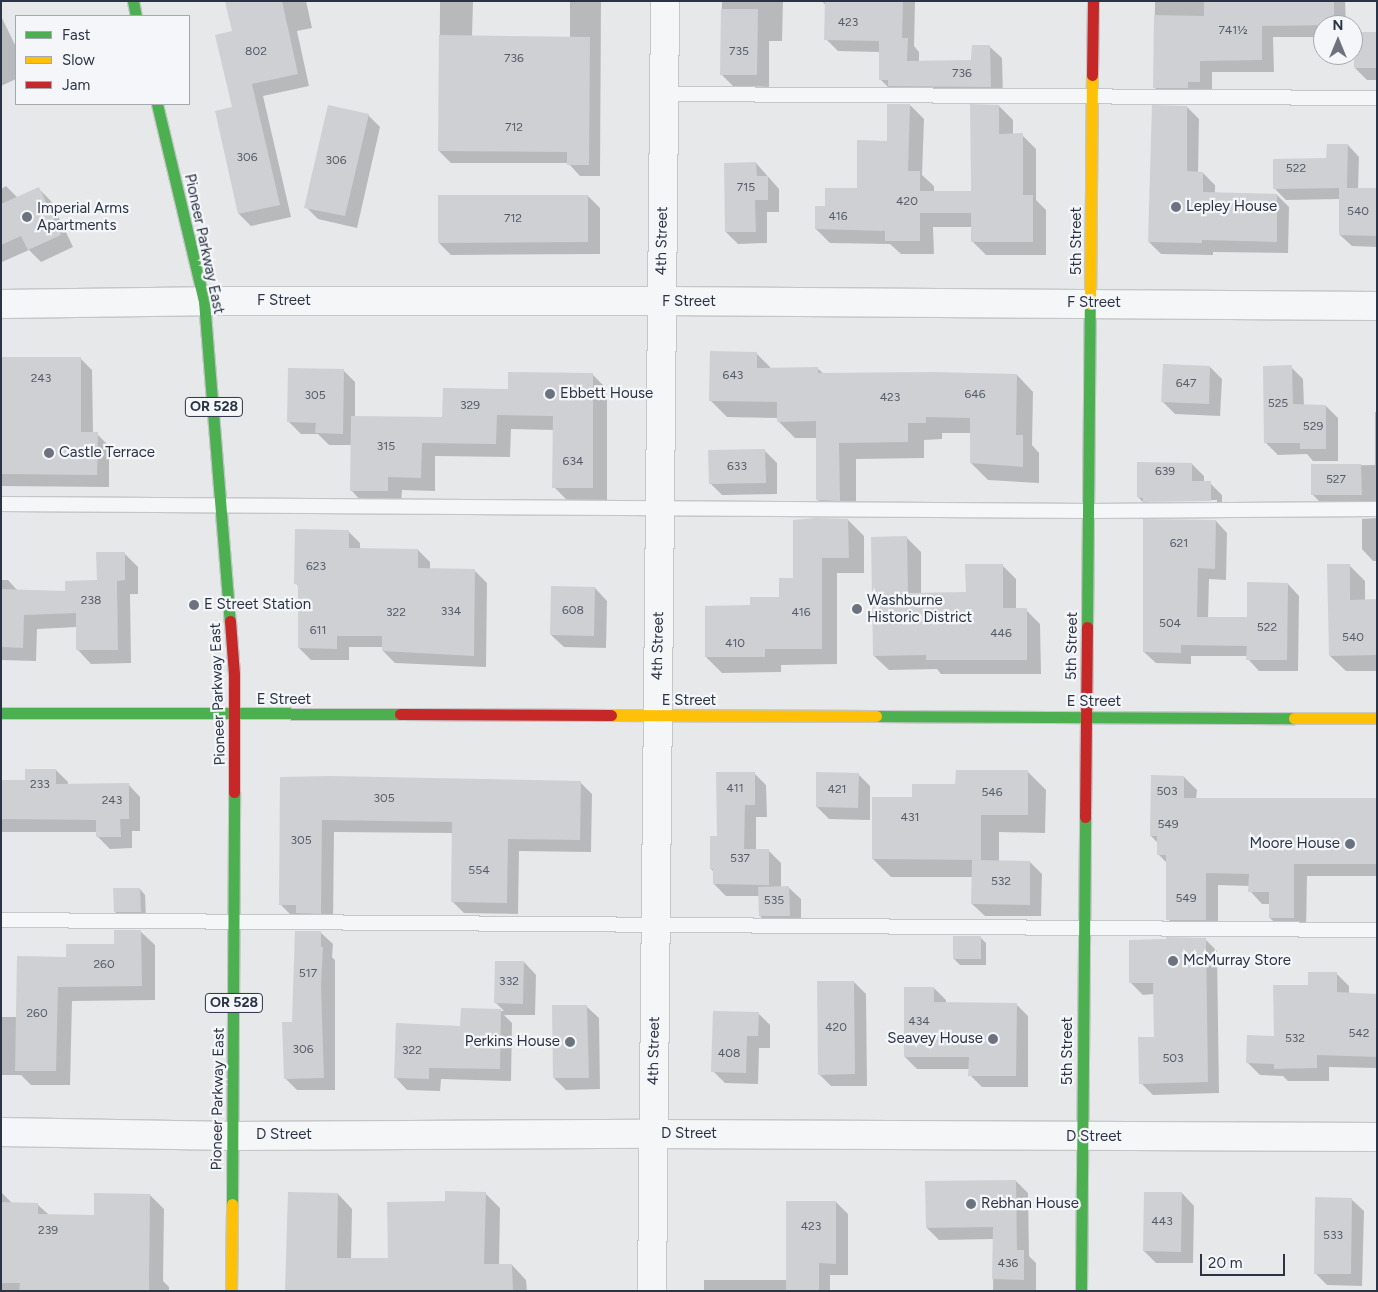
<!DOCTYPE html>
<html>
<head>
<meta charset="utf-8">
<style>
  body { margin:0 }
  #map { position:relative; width:1378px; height:1292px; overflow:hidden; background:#e6e8ea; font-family:Figtree,sans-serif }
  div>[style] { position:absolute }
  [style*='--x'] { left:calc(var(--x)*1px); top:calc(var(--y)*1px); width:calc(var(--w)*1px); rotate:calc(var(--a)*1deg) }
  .shadow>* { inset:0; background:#0003 }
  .building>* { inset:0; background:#ced0d3 }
  .roads { filter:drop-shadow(1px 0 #c4c6c8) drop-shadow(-1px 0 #c4c6c8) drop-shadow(0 1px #c4c6c8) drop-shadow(0 -1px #c4c6c8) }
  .lane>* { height:14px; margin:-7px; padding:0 7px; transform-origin:7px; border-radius:7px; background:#f5f6f7 }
  .street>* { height:28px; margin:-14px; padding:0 14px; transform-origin:14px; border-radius:14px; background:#f5f6f7 }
  .fast>* { height:11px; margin:-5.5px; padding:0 5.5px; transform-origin:5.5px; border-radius:5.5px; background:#4caf50 }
  .slow>* { height:11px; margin:-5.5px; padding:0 5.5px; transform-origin:5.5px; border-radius:5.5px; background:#ffc107 }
  .jam>* { height:11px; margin:-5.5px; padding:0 5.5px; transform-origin:5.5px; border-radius:5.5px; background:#c62828 }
  .dots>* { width:14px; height:14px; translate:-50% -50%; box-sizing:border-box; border:2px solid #f4f6f9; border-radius:50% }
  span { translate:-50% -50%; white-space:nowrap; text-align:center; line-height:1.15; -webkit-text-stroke:4.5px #f4f6f9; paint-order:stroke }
  .number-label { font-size:12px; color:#545c69 }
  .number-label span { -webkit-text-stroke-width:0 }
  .shield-label span { padding:1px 4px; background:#f4f6f9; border:1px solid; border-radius:4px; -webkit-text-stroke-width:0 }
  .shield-label { font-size:14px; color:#2b3445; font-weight:700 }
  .poi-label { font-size:15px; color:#2b3445 }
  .left { translate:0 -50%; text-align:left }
  .right { translate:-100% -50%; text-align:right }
  .street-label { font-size:15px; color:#2b3445 }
  .frame { position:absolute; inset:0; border:2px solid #2b3445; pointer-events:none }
  .legend { position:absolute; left:15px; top:15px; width:175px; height:90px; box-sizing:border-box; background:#f4f6f9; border:1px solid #a4a8b1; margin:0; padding:6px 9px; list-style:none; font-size:15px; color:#2b3445 }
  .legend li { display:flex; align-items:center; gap:10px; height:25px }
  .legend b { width:25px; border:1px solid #a4a8b1 }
  .north { position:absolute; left:1313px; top:15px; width:50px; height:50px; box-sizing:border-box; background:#f4f6f9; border:1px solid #a4a8b1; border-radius:50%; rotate:0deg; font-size:14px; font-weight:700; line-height:20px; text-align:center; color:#2b3445 }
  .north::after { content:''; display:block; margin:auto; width:18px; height:22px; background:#6c737f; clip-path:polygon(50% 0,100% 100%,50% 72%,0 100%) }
  .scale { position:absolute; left:1200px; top:1254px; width:85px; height:22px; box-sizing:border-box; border:2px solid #2b3445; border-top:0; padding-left:6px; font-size:15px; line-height:18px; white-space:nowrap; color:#2b3445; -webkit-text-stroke:4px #f4f6f9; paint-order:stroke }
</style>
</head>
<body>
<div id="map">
  <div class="shadow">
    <i style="clip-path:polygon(226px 1px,306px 1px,312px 28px,297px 31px,309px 86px,263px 96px,291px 217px,251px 226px,239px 214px,233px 108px,233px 32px)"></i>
    <i style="clip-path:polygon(440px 1px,473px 1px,472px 37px,570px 38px,570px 1px,601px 1px,600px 176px,580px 176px,568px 163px,451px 163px,439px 151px)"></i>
    <i style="clip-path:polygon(722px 1px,783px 1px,782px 41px,769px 41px,769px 87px,733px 86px,721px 74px)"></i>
    <i style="clip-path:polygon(822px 1px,940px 1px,915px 2px,914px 46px,919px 52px,919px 62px,973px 61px,990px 47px,1002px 58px,1003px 98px,892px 91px,880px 79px,880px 52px,838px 51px,826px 39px,826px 6px)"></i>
    <i style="clip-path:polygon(1155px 1px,1345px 1px,1346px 25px,1323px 25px,1323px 37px,1273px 37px,1274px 72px,1212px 72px,1212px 93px,1166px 100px,1154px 87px)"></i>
    <i style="clip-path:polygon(1px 16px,16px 47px,16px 79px,1px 86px)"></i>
    <i style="clip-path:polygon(1377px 33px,1377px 80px,1367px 80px,1355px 68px)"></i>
    <i style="clip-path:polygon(910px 105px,924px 119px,922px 175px,934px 186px,934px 192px,972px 192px,999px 106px,1013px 120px,1013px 135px,1022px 135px,1036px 149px,1036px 200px,1046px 210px,1046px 255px,986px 255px,972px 241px,972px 227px,933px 227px,934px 254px,901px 254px,890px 244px,830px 243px,816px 229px,826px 207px,858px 189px)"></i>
    <i style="clip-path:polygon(1187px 107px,1199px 119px,1198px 173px,1203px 173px,1215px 185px,1215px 194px,1277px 195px,1289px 207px,1288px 253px,1213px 252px,1213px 255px,1161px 254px,1149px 242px)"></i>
    <i style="clip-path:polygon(368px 115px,380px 127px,357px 228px,318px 219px,306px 207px)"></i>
    <i style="clip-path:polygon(1348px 145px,1359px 157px,1358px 189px,1377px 190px,1377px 247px,1352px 246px,1340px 235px,1340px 199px,1286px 200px,1275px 189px,1328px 159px)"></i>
    <i style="clip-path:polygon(756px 163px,779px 189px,779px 212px,767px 212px,767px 243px,738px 244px,726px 232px)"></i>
    <i style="clip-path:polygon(6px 186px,18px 198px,39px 189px,51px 201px,73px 247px,41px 262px,29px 250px,2px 262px,1px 189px)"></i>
    <i style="clip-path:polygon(588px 196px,600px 208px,600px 254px,451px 255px,439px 243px)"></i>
    <i style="clip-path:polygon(756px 353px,772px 369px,817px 368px,824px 374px,1017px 375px,1033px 392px,1032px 445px,1039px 453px,1039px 483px,988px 480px,971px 463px,971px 433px,942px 433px,942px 439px,924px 440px,924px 458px,856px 459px,856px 517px,834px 517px,818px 500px,817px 438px,795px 438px,778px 421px,778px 418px,727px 417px,710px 400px)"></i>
    <i style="clip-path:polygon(1px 358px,80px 358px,92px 370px,93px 434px,97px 434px,109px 446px,109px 487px,1px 486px)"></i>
    <i style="clip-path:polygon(1210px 367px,1222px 379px,1220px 416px,1175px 414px,1163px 402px)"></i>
    <i style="clip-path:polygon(1291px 367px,1303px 379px,1304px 406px,1326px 406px,1338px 418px,1338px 461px,1313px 461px,1307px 454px,1278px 455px,1266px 443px)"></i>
    <i style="clip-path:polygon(343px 370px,355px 382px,355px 418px,444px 419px,509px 390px,593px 375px,607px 389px,607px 502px,568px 501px,554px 487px,554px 430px,511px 429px,510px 457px,435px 456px,435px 491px,402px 490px,401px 505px,365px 505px,351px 490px,352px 445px,329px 445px,318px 434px,301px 434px,289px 422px)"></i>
    <i style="clip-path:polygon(1375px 412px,1377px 412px,1377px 511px,1324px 506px,1313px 495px,1313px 466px,1375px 465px)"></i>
    <i style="clip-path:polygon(765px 451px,777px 463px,777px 494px,722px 495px,710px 483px)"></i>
    <i style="clip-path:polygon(evenodd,1192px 464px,1204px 476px,1204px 483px,1210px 483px,1222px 495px,1222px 513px,1150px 509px,1138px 497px,1192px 464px,1217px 500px,1217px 503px,1149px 503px,1149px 501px,1217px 500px)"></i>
    <i style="clip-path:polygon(1377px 518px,1377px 561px,1373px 561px,1362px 549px,1362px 519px)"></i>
    <i style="clip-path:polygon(848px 520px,864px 536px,864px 573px,837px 573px,837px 664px,781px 665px,781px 672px,722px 673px,706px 657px,751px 606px,780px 598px,794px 579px)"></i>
    <i style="clip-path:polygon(1216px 521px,1227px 533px,1226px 580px,1209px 579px,1208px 619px,1248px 619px,1288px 584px,1299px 596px,1298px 671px,1259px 671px,1248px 659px,1248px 656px,1191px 656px,1191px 664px,1156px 663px,1144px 652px)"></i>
    <i style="clip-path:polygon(348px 531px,360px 543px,360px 550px,418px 550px,430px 562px,430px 570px,475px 571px,487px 583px,486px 667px,395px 663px,383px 651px,383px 647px,349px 647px,349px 660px,311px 660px,299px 648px,299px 587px,296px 583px)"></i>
    <i style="clip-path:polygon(906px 537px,921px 552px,921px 594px,967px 594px,1002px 565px,1016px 579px,1016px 610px,1026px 610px,1040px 624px,1041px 674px,941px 674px,937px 669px,889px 670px,874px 656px)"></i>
    <i style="clip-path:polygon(124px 553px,138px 567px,138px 594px,130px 594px,131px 663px,91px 664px,78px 650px,77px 627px,37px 629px,36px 661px,1px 660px,1px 580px,8px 580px,18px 591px,66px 592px,98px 581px)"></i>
    <i style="clip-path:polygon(1349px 565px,1365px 581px,1365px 600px,1377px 600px,1377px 671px,1346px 671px,1330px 656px)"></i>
    <i style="clip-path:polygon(595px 588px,607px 601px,606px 648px,564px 647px,551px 635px)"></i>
    <i style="clip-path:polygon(56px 770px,68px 782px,68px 785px,128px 784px,140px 797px,140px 831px,132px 831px,132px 848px,110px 849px,98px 837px,98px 832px,1px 832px,1px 781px,26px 781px)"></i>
    <i style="clip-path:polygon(1028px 772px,1046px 790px,1045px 833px,999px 832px,999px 862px,1030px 862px,1042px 874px,1041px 916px,985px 916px,972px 904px,973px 877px,891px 877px,873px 859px,913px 798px)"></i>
    <i style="clip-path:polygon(754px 773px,766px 785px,767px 817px,756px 817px,756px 851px,769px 851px,781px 863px,781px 887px,788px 887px,801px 899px,801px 928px,772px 928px,760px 916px,760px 896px,726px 896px,714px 884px,714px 872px,711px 869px,718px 837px)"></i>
    <i style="clip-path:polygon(858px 774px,870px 786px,870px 820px,829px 819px,817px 807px)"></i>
    <i style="clip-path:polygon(1184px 777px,1197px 790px,1196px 799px,1377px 799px,1377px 876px,1307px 876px,1306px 930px,1282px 930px,1270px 918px,1270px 904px,1262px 904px,1250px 891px,1250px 886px,1218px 885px,1218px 932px,1180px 932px,1168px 919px,1168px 864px,1158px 854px,1158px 843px,1151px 836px)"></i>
    <i style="clip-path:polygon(282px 778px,580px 782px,592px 794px,591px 852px,519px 851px,518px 914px,464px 913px,452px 901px,453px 833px,334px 832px,333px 925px,292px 916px,280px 904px)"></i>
    <i style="clip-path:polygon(140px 889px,145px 895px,146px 917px,121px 917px,115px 912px)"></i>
    <i style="clip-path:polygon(140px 931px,155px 945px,155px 1000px,72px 1001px,70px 1085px,31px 1085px,21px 1075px,1px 1075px,1px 1017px,17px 1017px,67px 958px,116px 945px)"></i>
    <i style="clip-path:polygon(320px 932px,333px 944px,332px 957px,335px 960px,335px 1090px,297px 1090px,285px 1078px,294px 1023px)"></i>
    <i style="clip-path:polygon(980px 937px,986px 943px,986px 965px,960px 965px,954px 959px)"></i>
    <i style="clip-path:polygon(1205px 939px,1217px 951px,1219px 1093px,1153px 1095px,1141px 1083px,1155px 1038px,1154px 994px,1143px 995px,1130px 982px)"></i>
    <i style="clip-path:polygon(524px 962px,536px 975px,535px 1015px,504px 1015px,512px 1023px,511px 1081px,441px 1079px,440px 1091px,407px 1090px,395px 1077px,462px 1027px,462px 1010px,504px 1011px,496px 1003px)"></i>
    <i style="clip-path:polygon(1336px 973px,1349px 986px,1349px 994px,1377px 995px,1377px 1068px,1329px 1067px,1329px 1081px,1288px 1081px,1283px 1076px,1260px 1075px,1248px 1063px,1275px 1037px,1310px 986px)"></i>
    <i style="clip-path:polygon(854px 982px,866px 994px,867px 1086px,831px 1086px,819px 1074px)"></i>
    <i style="clip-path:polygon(934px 988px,946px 1000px,946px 1003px,1016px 1004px,1028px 1016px,1028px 1087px,982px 1087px,970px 1075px,970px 1069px,917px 1069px,905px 1057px)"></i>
    <i style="clip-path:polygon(586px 1006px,599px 1018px,600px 1089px,566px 1090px,554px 1078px)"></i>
    <i style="clip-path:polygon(758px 1013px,770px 1025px,770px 1048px,759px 1048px,758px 1084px,725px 1083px,713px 1071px)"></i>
    <i style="clip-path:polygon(1016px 1181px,1028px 1193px,1029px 1256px,1036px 1263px,1036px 1291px,993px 1291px,994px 1239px,939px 1240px,927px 1228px)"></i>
    <i style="clip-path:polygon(1px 1192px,12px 1203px,37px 1204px,49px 1215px,96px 1217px,150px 1195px,164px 1209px,163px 1281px,169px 1287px,169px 1291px,1px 1291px)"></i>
    <i style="clip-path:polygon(485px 1193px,500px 1208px,499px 1265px,512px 1265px,526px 1280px,527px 1291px,286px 1291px,338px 1194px,352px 1209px,351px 1260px,389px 1260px)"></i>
    <i style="clip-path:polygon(1182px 1193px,1194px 1206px,1193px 1263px,1156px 1263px,1144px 1251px)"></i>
    <i style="clip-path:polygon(1351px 1199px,1364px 1211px,1362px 1286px,1327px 1285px,1315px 1273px)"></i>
    <i style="clip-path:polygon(836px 1202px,848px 1214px,848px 1275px,830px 1275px,830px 1291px,704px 1291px,704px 1280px,787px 1280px)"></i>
  </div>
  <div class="building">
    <i style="clip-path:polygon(225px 1px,282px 1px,298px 74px,252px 84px,280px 205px,238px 214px,215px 111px,232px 107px,215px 35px,232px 31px)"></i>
    <i style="clip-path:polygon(825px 1px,903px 1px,902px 38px,908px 38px,907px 61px,971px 60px,972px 45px,990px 45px,991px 87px,888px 86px,888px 80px,879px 80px,879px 41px,824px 40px)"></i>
    <i style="clip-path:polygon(1334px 1px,1334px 25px,1262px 26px,1262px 60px,1200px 61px,1200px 82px,1188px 82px,1188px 88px,1153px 88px,1154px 15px,1204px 16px,1204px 2px)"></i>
    <i style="clip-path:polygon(721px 9px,758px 9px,757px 75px,720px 75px)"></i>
    <i style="clip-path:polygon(1354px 32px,1377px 32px,1377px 68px,1354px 68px)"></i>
    <i style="clip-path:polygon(439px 35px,590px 37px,589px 165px,567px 165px,567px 152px,438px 151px)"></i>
    <i style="clip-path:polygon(887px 104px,910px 104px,908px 171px,920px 171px,920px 191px,971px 191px,970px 104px,999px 105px,999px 134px,1023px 133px,1023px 195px,1033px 195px,1033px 242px,971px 242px,971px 213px,920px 213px,920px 241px,885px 241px,885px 231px,815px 229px,815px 206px,825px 206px,825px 188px,857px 188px,857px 140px,887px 141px)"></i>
    <i style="clip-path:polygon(328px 105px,369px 114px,345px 216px,304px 208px)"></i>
    <i style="clip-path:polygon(1152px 105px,1187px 106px,1187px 171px,1203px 172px,1203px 192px,1277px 194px,1277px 242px,1202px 240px,1202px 243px,1148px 242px)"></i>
    <i style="clip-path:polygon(1327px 144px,1348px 144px,1347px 188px,1377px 188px,1377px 236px,1339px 235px,1339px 188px,1273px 189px,1273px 159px,1326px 158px)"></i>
    <i style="clip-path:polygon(756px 162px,757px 176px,768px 176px,768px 200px,755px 200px,756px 232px,725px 232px,724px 163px)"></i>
    <i style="clip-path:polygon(39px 187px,61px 235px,28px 250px,21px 236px,1px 245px,1px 204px)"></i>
    <i style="clip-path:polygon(438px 195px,588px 195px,588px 242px,438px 243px)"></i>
    <i style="clip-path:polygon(710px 351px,757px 352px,757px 368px,818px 367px,818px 373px,931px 372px,1017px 374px,1016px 435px,1023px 435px,1023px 467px,970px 463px,970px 418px,926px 417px,926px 423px,908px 423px,908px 442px,839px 443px,840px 501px,816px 500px,816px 421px,777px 422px,777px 402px,709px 401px)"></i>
    <i style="clip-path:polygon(1px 357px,81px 357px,81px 432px,98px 432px,97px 475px,1px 474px)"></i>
    <i style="clip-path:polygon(1163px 364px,1210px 366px,1209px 404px,1161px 402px)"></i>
    <i style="clip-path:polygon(1292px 365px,1293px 404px,1326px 405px,1326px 449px,1300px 449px,1300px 443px,1264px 443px,1263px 366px)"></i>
    <i style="clip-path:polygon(288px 368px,344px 369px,343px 434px,315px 433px,316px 423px,287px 422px)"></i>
    <i style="clip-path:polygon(508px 372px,593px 373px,593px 488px,552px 488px,553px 416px,497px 415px,496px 444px,422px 443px,421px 478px,388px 477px,388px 491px,350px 491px,351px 416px,442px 417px,443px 388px,508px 389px)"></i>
    <i style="clip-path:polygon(765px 449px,766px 483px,709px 484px,708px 450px)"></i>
    <i style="clip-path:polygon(1137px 462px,1192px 463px,1192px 481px,1211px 481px,1211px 501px,1143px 502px,1143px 498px,1137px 497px)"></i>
    <i style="clip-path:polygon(1311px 464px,1361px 464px,1362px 495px,1311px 495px)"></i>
    <i style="clip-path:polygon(816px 518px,848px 519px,849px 558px,822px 558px,822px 649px,765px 649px,765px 657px,705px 657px,705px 606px,750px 605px,750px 597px,779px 597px,779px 578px,793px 578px,793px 520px)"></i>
    <i style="clip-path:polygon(1143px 519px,1216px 520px,1215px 569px,1198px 568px,1197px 617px,1247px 617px,1247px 582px,1288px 583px,1287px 660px,1246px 660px,1247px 646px,1181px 645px,1181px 653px,1143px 652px)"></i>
    <i style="clip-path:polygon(295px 529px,349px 530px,349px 548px,418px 549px,418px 568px,475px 569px,474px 656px,382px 651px,382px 636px,337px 636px,337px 649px,298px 648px,298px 584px,294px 584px)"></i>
    <i style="clip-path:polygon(907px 536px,908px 593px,966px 592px,965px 564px,1003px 564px,1003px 608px,1027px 608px,1027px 660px,926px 660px,926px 655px,873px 656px,871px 537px)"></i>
    <i style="clip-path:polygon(96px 552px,125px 552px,125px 580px,117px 581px,118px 650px,76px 650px,76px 613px,24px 615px,23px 648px,1px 647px,1px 589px,65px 591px,65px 581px,97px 580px)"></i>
    <i style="clip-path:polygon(1327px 564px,1350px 564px,1350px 600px,1377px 599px,1377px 655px,1329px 656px)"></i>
    <i style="clip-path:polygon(551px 586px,595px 587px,594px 636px,550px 635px)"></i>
    <i style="clip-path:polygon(25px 769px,56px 769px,56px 784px,129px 783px,129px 819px,120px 819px,121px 837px,96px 837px,96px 820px,1px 819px,1px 780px,25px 780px)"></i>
    <i style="clip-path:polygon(956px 770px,1028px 770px,1028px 815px,981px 815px,981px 860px,872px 859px,872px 797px,912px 797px,912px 784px,955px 784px)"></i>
    <i style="clip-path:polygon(716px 772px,755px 772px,755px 805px,745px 805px,744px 849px,769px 849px,769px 885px,713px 884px,713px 869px,710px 869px,710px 836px,717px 836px)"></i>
    <i style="clip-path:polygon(816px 772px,859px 773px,858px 808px,816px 807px)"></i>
    <i style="clip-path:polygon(1151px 775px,1184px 776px,1184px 798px,1377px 798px,1377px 864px,1294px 864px,1294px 918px,1269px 918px,1269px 892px,1248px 892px,1249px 874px,1206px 873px,1206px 920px,1166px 920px,1166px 855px,1157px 855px,1157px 836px,1150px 836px)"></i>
    <i style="clip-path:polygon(330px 776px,581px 781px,580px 840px,508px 839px,507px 903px,451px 902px,452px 822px,322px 820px,321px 914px,296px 913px,296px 905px,279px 905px,280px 777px)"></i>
    <i style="clip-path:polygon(972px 860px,1030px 861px,1030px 905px,971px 904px)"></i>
    <i style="clip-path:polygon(789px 886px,790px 916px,759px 916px,758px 887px)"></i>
    <i style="clip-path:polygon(113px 888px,140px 888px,141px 912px,114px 912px)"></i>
    <i style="clip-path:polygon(114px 930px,141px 930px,142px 986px,58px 987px,56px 1071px,15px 1071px,17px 956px,66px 957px,66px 944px,114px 944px)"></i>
    <i style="clip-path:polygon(295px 931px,321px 931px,321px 947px,323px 947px,321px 986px,324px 1078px,284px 1079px,282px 1022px,292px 1022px)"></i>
    <i style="clip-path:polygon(953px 936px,981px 936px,981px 959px,953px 959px)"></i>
    <i style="clip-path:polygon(1166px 937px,1206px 938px,1208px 1082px,1139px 1084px,1138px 1037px,1154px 1037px,1153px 983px,1129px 983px,1129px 940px,1166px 939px)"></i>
    <i style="clip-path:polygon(495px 961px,524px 961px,523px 1004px,494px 1003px)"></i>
    <i style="clip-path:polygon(1308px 972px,1337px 972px,1337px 992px,1377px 994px,1377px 1057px,1317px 1055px,1317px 1068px,1274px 1069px,1274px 1064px,1246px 1063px,1247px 1035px,1274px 1036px,1273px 985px,1308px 985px)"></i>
    <i style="clip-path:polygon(817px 981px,854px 981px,855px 1074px,818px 1075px)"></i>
    <i style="clip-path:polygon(904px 987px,934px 987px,934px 1002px,1017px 1003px,1016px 1076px,968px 1076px,969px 1057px,904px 1057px)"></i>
    <i style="clip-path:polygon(552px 1005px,587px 1005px,589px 1078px,553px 1078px)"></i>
    <i style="clip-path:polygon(461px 1008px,501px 1009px,500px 1069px,429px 1068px,429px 1079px,394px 1078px,396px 1023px,460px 1026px)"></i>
    <i style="clip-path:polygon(713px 1011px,759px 1012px,758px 1036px,747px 1036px,746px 1073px,711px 1072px)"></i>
    <i style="clip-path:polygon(1016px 1180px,1017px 1250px,1024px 1250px,1024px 1280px,992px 1279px,993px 1227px,926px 1228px,925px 1181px)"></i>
    <i style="clip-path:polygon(445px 1191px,486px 1192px,484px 1264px,512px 1264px,513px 1291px,285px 1291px,288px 1192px,338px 1193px,337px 1258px,388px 1258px,387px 1202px,445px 1201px)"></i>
    <i style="clip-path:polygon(1144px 1192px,1182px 1192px,1181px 1252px,1143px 1251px)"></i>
    <i style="clip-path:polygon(94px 1193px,150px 1194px,149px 1291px,19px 1291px,20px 1283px,1px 1283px,1px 1202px,38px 1203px,38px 1214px,94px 1215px)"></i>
    <i style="clip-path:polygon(1315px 1197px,1352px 1198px,1351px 1274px,1314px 1274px)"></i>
    <i style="clip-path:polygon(786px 1201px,836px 1201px,836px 1264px,819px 1263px,819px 1291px,786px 1291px)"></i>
  </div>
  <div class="roads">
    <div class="lane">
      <i style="--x:664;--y:94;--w:713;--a:0.32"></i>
      <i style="--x:1;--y:504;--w:1088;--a:0.37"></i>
      <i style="--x:1089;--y:511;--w:288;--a:-0.4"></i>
      <i style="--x:1;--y:920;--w:1376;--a:0.42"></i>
    </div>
    <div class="street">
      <i style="--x:1;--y:304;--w:203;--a:-0.8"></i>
      <i style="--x:204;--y:301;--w:457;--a:0"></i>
      <i style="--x:661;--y:301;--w:716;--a:0.4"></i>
      <i style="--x:1;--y:1132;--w:232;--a:1"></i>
      <i style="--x:233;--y:1136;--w:420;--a:-0.3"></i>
      <i style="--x:653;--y:1134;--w:724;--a:0.24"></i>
      <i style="--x:652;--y:1291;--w:1290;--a:-89.42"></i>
    </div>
    <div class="fast">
      <i style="--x:133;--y:1;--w:15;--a:79"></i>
      <i style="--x:157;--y:104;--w:203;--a:76.6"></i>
      <i style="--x:204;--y:301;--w:321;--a:85.4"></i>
      <i style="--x:1087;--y:627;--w:323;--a:-89.5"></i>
      <i style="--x:1;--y:713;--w:399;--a:0.1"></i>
      <i style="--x:876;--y:716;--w:418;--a:0.3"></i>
      <i style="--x:232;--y:1204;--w:412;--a:-89.7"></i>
      <i style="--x:1081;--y:1291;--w:474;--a:-89.5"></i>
    </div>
    <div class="slow">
      <i style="--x:1090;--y:304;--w:229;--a:-89.5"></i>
      <i style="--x:611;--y:715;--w:265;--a:0.2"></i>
      <i style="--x:1294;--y:718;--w:83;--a:0"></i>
      <i style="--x:231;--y:1291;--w:87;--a:-89.3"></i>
    </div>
    <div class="jam">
      <i style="--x:1092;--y:75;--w:74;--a:-89.2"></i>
      <i style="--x:230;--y:621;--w:53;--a:85.7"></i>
      <i style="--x:234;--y:674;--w:118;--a:90"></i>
      <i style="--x:400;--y:714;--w:211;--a:0.3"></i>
      <i style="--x:1085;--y:817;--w:190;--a:-89.4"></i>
    </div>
  </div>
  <div class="dots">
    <i style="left:1176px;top:207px;background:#6c737f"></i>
    <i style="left:27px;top:217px;background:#6c737f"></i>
    <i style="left:550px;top:394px;background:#6c737f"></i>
    <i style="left:49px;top:453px;background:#6c737f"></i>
    <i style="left:194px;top:605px;background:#6c737f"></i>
    <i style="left:857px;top:609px;background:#6c737f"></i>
    <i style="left:1350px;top:844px;background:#6c737f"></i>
    <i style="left:1173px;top:961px;background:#6c737f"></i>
    <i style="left:993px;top:1039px;background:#6c737f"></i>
    <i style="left:570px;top:1042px;background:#6c737f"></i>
    <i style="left:971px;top:1204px;background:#6c737f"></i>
  </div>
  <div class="number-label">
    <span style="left:848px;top:23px">423</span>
    <span style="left:1233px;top:31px">741½</span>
    <span style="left:256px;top:52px">802</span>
    <span style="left:739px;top:52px">735</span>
    <span style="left:514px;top:59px">736</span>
    <span style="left:962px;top:74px">736</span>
    <span style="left:514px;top:128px">712</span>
    <span style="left:247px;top:158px">306</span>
    <span style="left:336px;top:161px">306</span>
    <span style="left:1296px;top:169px">522</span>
    <span style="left:746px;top:188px">715</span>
    <span style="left:907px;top:202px">420</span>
    <span style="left:1358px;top:212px">540</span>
    <span style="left:838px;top:217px">416</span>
    <span style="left:513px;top:219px">712</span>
    <span style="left:733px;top:376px">643</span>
    <span style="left:41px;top:379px">243</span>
    <span style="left:1186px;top:384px">647</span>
    <span style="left:975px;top:395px">646</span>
    <span style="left:315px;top:396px">305</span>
    <span style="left:890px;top:398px">423</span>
    <span style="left:1278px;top:404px">525</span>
    <span style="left:470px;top:406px">329</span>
    <span style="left:1313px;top:427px">529</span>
    <span style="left:386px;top:447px">315</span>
    <span style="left:573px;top:462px">634</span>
    <span style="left:737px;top:467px">633</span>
    <span style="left:1165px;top:472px">639</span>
    <span style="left:1336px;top:480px">527</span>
    <span style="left:1179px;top:544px">621</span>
    <span style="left:316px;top:567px">623</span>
    <span style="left:91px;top:601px">238</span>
    <span style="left:573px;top:611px">608</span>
    <span style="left:451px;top:612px">334</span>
    <span style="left:396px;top:613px">322</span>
    <span style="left:801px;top:613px">416</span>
    <span style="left:1170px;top:624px">504</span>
    <span style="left:1267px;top:628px">522</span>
    <span style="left:318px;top:631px">611</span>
    <span style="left:1001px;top:634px">446</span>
    <span style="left:1353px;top:638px">540</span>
    <span style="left:735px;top:644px">410</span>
    <span style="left:40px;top:785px">233</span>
    <span style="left:735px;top:789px">411</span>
    <span style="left:837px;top:790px">421</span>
    <span style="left:1167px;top:792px">503</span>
    <span style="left:992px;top:793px">546</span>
    <span style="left:384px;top:799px">305</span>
    <span style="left:112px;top:801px">243</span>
    <span style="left:910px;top:818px">431</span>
    <span style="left:1168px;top:825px">549</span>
    <span style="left:301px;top:841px">305</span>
    <span style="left:740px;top:859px">537</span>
    <span style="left:479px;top:871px">554</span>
    <span style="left:1001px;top:882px">532</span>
    <span style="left:1186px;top:899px">549</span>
    <span style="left:774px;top:901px">535</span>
    <span style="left:104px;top:965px">260</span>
    <span style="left:308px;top:974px">517</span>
    <span style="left:509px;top:982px">332</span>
    <span style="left:37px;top:1014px">260</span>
    <span style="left:919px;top:1022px">434</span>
    <span style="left:836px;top:1028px">420</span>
    <span style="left:1359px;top:1034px">542</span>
    <span style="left:1295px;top:1039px">532</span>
    <span style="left:303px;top:1050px">306</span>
    <span style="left:412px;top:1051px">322</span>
    <span style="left:729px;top:1054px">408</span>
    <span style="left:1173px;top:1059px">503</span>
    <span style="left:1162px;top:1222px">443</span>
    <span style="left:811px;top:1227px">423</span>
    <span style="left:48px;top:1231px">239</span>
    <span style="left:1333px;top:1236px">533</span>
    <span style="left:1008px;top:1264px">436</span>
  </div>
  <div class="shield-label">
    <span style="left:214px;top:407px">OR 528</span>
    <span style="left:234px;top:1003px">OR 528</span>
  </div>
  <div class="poi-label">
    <span class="left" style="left:1186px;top:207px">Lepley House</span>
    <span class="left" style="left:37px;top:217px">Imperial Arms<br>Apartments</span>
    <span class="left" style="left:560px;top:394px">Ebbett House</span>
    <span class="left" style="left:59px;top:453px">Castle Terrace</span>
    <span class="left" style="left:867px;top:609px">Washburne<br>Historic District</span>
    <span class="left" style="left:204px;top:605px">E Street Station</span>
    <span class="right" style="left:1340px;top:844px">Moore House</span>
    <span class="left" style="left:1183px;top:961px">McMurray Store</span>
    <span class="right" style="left:983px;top:1039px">Seavey House</span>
    <span class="right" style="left:560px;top:1042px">Perkins House</span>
    <span class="left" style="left:981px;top:1204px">Rebhan House</span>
  </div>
  <div class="street-label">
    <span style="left:662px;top:241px;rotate:-89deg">4th Street</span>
    <span style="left:1077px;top:241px;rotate:-90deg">5th Street</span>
    <span style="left:204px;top:244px;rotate:78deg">Pioneer Parkway East</span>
    <span style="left:284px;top:301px">F Street</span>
    <span style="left:689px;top:302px">F Street</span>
    <span style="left:1094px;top:303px">F Street</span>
    <span style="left:658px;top:646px;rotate:-89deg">4th Street</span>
    <span style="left:1072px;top:646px;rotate:-89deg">5th Street</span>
    <span style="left:218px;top:694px;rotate:-92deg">Pioneer Parkway East</span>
    <span style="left:284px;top:700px">E Street</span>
    <span style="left:689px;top:701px">E Street</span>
    <span style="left:1094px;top:702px">E Street</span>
    <span style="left:654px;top:1051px;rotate:-89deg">4th Street</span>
    <span style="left:1068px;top:1051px;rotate:-90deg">5th Street</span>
    <span style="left:218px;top:1099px;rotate:-89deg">Pioneer Parkway East</span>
    <span style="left:689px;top:1134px">D Street</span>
    <span style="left:284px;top:1135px">D Street</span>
    <span style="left:1094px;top:1137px">D Street</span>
  </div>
  <div class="frame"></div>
  <ul class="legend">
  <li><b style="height:6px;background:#4caf50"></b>Fast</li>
  <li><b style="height:6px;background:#ffc107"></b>Slow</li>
  <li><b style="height:6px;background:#c62828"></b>Jam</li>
  </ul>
  <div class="north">N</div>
  <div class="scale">20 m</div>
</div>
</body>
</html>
